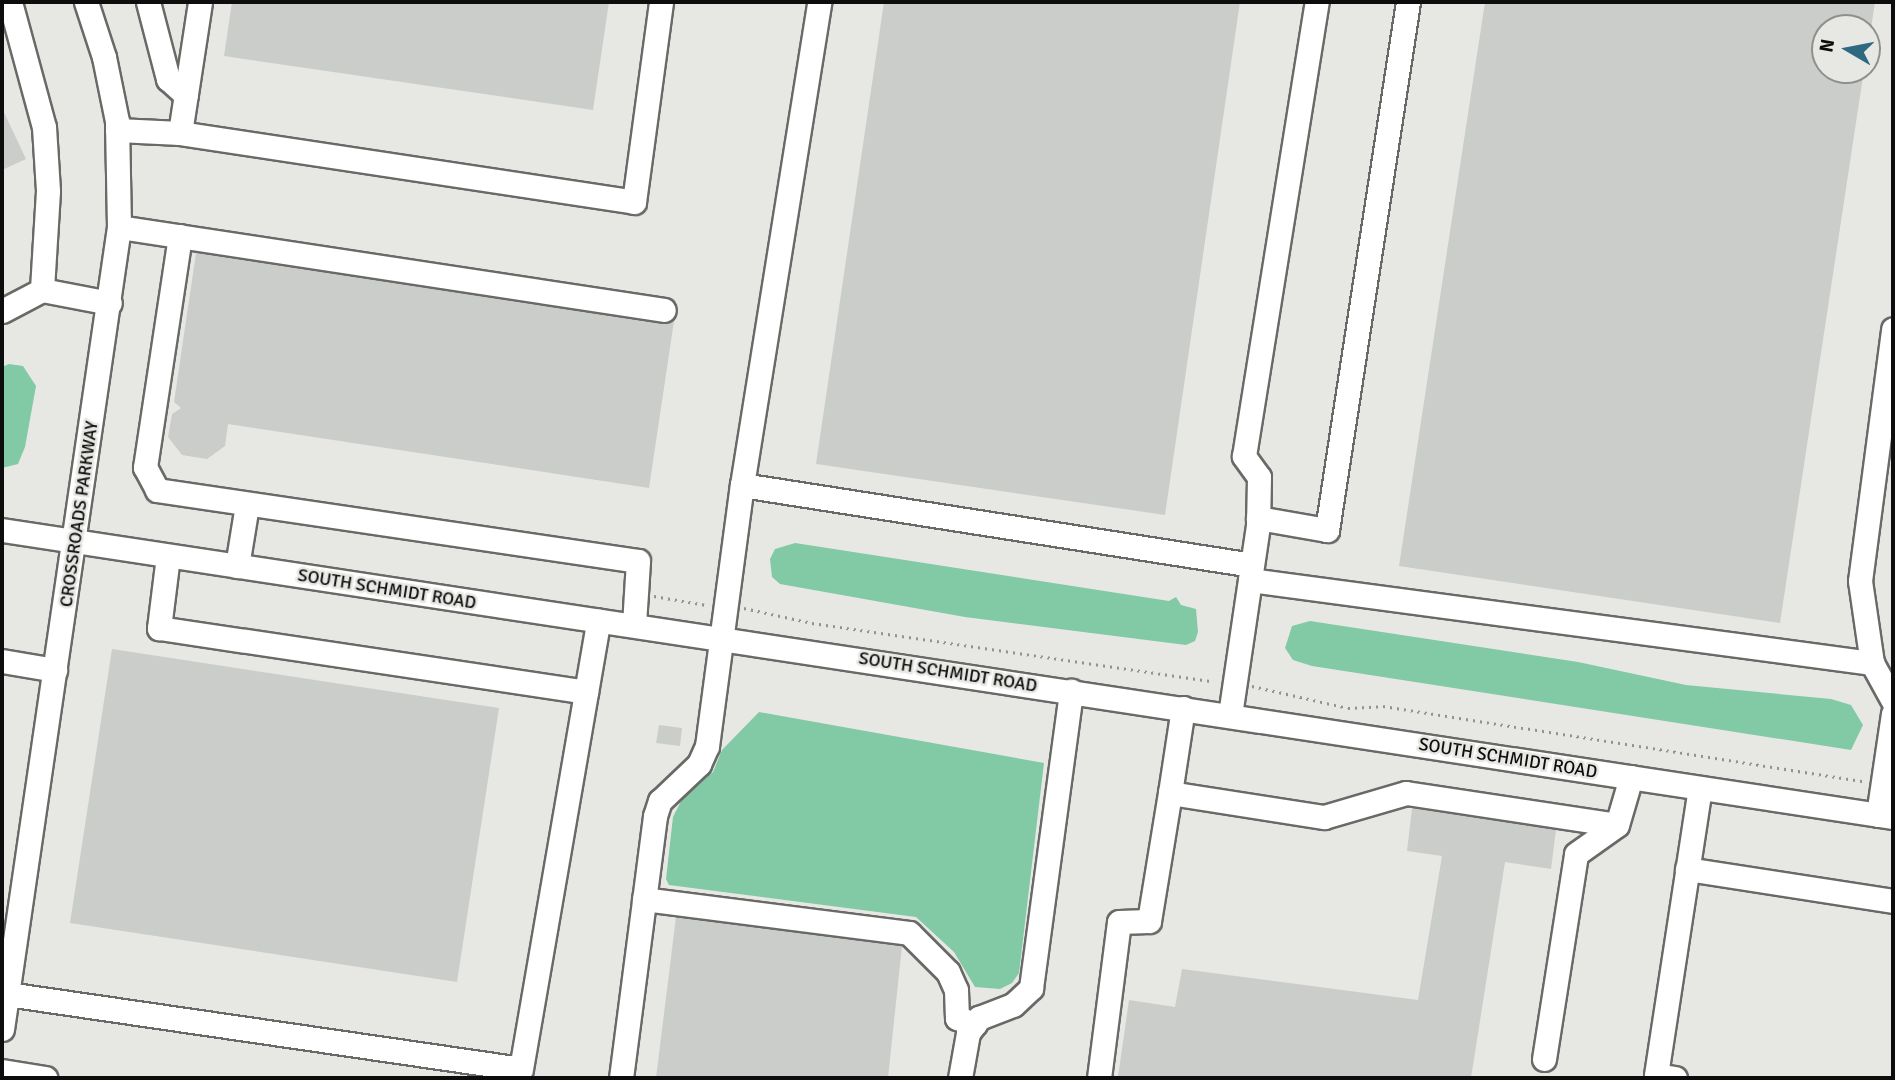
<!DOCTYPE html>
<html>
<head>
<meta charset="utf-8">
<style>
  body { margin:0 }
  #map { position:relative; width:1895px; height:1080px; overflow:hidden; background:#e7e8e4; font-family:Signika,sans-serif }
  div>[style] { position:absolute }
  [style*='--x'] { left:calc(var(--x)*1px); top:calc(var(--y)*1px); width:calc(var(--w)*1px); rotate:calc(var(--a)*1deg) }
  .water>* { inset:0; background:#82c9a5 }
  .building>* { inset:0; background:#cbcdcb }
  .path>* { height:2.5px; margin-top:-1.25px; transform-origin:0; background:repeating-linear-gradient(90deg,#929390 0 2px,transparent 0 7px) }
  .roads { filter:drop-shadow(2px 0 #696a67) drop-shadow(-2px 0 #696a67) drop-shadow(0 2px #696a67) drop-shadow(0 -2px #696a67) }
  .minor>* { height:23px; margin:-11.5px; padding:0 11.5px; transform-origin:11.5px; border-radius:11.5px; background:#fff }
  span { translate:-50% -50%; white-space:nowrap; text-align:center; line-height:1.15; -webkit-text-stroke:5px #e7e8e4; paint-order:stroke }
  .street-label { font-size:18px; color:#0c0d0c }
  .frame { position:absolute; inset:0; border:4px solid #0c0d0c; pointer-events:none }
  .north { position:absolute; left:1811px; top:14px; width:70px; height:70px; box-sizing:border-box; background:#e7e8e4; border:2px solid #8f908e; border-radius:50%; rotate:280deg; font-size:19px; font-weight:700; line-height:28px; text-align:center; color:#0c0d0c }
  .north::after { content:''; display:block; margin:auto; width:24px; height:32px; background:#2e6881; clip-path:polygon(50% 0,100% 100%,50% 72%,0 100%) }
</style>
</head>
<body>
<div id="map">
  <div class="water">
    <i style="clip-path:polygon(9px 364px,23px 366px,36px 386px,25px 447px,18px 464px,2px 468px,2px 367px)"></i>
    <i style="clip-path:polygon(795px 543px,1169px 601px,1176px 597px,1181px 605px,1196px 609px,1198px 632px,1195px 641px,1186px 645px,965px 617px,780px 584px,772px 577px,770px 559px,775px 549px)"></i>
    <i style="clip-path:polygon(1310px 621px,1578px 662px,1686px 685px,1831px 699px,1851px 705px,1863px 725px,1851px 750px,1312px 666px,1293px 660px,1285px 648px,1292px 626px)"></i>
    <i style="clip-path:polygon(759px 712px,1044px 763px,1019px 973px,1012px 983px,1000px 989px,975px 987px,954px 952px,916px 917px,669px 885px,666px 879px,673px 817px,683px 797px,713px 772px,722px 750px)"></i>
  </div>
  <div class="building">
    <i style="clip-path:polygon(232px 2px,609px 2px,593px 110px,224px 56px)"></i>
    <i style="clip-path:polygon(884px 2px,1240px 2px,1165px 515px,816px 464px)"></i>
    <i style="clip-path:polygon(1485px 2px,1875px 2px,1871px 28px,1825px 28px,1825px 70px,1864px 70px,1780px 623px,1399px 566px)"></i>
    <i style="clip-path:polygon(2px 108px,26px 159px,2px 170px)"></i>
    <i style="clip-path:polygon(196px 253px,662px 324px,674px 321px,649px 488px,228px 424px,225px 446px,207px 459px,182px 455px,168px 437px,172px 414px,181px 408px,174px 402px)"></i>
    <i style="clip-path:polygon(112px 649px,499px 708px,457px 982px,70px 923px)"></i>
    <i style="clip-path:polygon(659px 725px,682px 728px,680px 746px,656px 743px)"></i>
    <i style="clip-path:polygon(1412px 808px,1556px 830px,1551px 869px,1505px 862px,1471px 1078px,1118px 1077px,1129px 1000px,1175px 1007px,1182px 969px,1418px 1000px,1442px 856px,1407px 851px)"></i>
    <i style="clip-path:polygon(676px 917px,902px 946px,888px 1078px,656px 1078px)"></i>
  </div>
  <div class="path">
    <i style="--x:654;--y:596;--w:53;--a:9.8"></i>
    <i style="--x:744;--y:608;--w:70;--a:12.4"></i>
    <i style="--x:812;--y:623;--w:406;--a:8.3"></i>
    <i style="--x:1252;--y:686;--w:98;--a:12.9"></i>
    <i style="--x:1348;--y:708;--w:35;--a:-3"></i>
    <i style="--x:1383;--y:706;--w:486;--a:8.9"></i>
  </div>
  <div class="roads">
    <div class="minor">
      <i style="--x:10;--y:2;--w:130;--a:74.8"></i>
      <i style="--x:44;--y:127;--w:64;--a:86.4"></i>
      <i style="--x:48;--y:191;--w:99;--a:93.5"></i>
      <i style="--x:148;--y:2;--w:80;--a:75.4"></i>
      <i style="--x:168;--y:79;--w:24;--a:42"></i>
      <i style="--x:117;--y:130;--w:63;--a:2.7"></i>
      <i style="--x:180;--y:133;--w:133;--a:-81.3"></i>
      <i style="--x:180;--y:133;--w:459;--a:8.6"></i>
      <i style="--x:634;--y:202;--w:202;--a:-82.3"></i>
      <i style="--x:119;--y:227;--w:551;--a:8.66"></i>
      <i style="--x:180;--y:236;--w:234;--a:98.6"></i>
      <i style="--x:145;--y:467;--w:26;--a:62"></i>
      <i style="--x:157;--y:490;--w:486;--a:8.4"></i>
      <i style="--x:638;--y:561;--w:64;--a:93.6"></i>
      <i style="--x:2;--y:311;--w:45;--a:-27.7"></i>
      <i style="--x:42;--y:290;--w:69;--a:10.8"></i>
      <i style="--x:742;--y:485;--w:489;--a:-80.9"></i>
      <i style="--x:1258;--y:518;--w:70;--a:9.9"></i>
      <i style="--x:1327;--y:530;--w:534;--a:-81.28"></i>
      <i style="--x:2;--y:530;--w:1913;--a:8.63"></i>
      <i style="--x:168;--y:556;--w:73;--a:97.1"></i>
      <i style="--x:159;--y:628;--w:432;--a:8.5"></i>
      <i style="--x:237;--y:566;--w:62;--a:-80.7"></i>
      <i style="--x:1250;--y:580;--w:628;--a:7.6"></i>
      <i style="--x:1872;--y:663;--w:43;--a:61.1"></i>
      <i style="--x:2;--y:661;--w:54;--a:9.6"></i>
      <i style="--x:1872;--y:663;--w:83;--a:-98.3"></i>
      <i style="--x:1860;--y:581;--w:254;--a:-82.5"></i>
      <i style="--x:1230;--y:715;--w:191;--a:-81.6"></i>
      <i style="--x:1258;--y:526;--w:49;--a:-88.8"></i>
      <i style="--x:1259;--y:477;--w:26;--a:-126"></i>
      <i style="--x:1244;--y:456;--w:460;--a:-80.9"></i>
      <i style="--x:1170;--y:793;--w:86;--a:-81.3"></i>
      <i style="--x:1878;--y:815;--w:102;--a:-81.6"></i>
      <i style="--x:1687;--y:869;--w:208;--a:8.8"></i>
      <i style="--x:644;--y:899;--w:267;--a:7.3"></i>
      <i style="--x:909;--y:933;--w:55;--a:45"></i>
      <i style="--x:948;--y:972;--w:20;--a:66"></i>
      <i style="--x:956;--y:990;--w:28;--a:88"></i>
      <i style="--x:957;--y:1018;--w:19;--a:18"></i>
      <i style="--x:7;--y:994;--w:519;--a:8.3"></i>
      <i style="--x:521;--y:1069;--w:455;--a:-80.2"></i>
      <i style="--x:2;--y:1029;--w:810;--a:-81.7"></i>
      <i style="--x:119;--y:227;--w:106;--a:-91.1"></i>
      <i style="--x:117;--y:121;--w:65;--a:-101.5"></i>
      <i style="--x:104;--y:57;--w:58;--a:-108.1"></i>
      <i style="--x:1544;--y:1059;--w:207;--a:-81.1"></i>
      <i style="--x:1576;--y:854;--w:50;--a:-35.3"></i>
      <i style="--x:1617;--y:825;--w:50;--a:-73.7"></i>
      <i style="--x:2;--y:1071;--w:44;--a:9.2"></i>
      <i style="--x:621;--y:1078;--w:264;--a:-82.6"></i>
      <i style="--x:655;--y:816;--w:16;--a:-72"></i>
      <i style="--x:660;--y:801;--w:54;--a:-43.5"></i>
      <i style="--x:699;--y:764;--w:20;--a:-66"></i>
      <i style="--x:707;--y:746;--w:263;--a:-82.4"></i>
      <i style="--x:742;--y:485;--w:516;--a:8.91"></i>
      <i style="--x:960;--y:1078;--w:46;--a:-79.9"></i>
      <i style="--x:968;--y:1033;--w:19;--a:-54"></i>
      <i style="--x:979;--y:1018;--w:36;--a:-21"></i>
      <i style="--x:1013;--y:1005;--w:25;--a:-43"></i>
      <i style="--x:1031;--y:988;--w:300;--a:-82.3"></i>
      <i style="--x:1099;--y:1078;--w:157;--a:-82.7"></i>
      <i style="--x:1119;--y:922;--w:30;--a:-2"></i>
      <i style="--x:1149;--y:921;--w:130;--a:-80.7"></i>
      <i style="--x:1170;--y:793;--w:156;--a:8.9"></i>
      <i style="--x:1324;--y:817;--w:85;--a:-16.3"></i>
      <i style="--x:1406;--y:793;--w:213;--a:8.6"></i>
      <i style="--x:1675;--y:1078;--w:19;--a:-171"></i>
      <i style="--x:1656;--y:1075;--w:290;--a:-81.3"></i>
    </div>
  </div>
  <div class="street-label">
    <span style="left:79px;top:514px;rotate:-82deg">CROSSROADS PARKWAY</span>
    <span style="left:387px;top:589px;rotate:9deg">SOUTH SCHMIDT ROAD</span>
    <span style="left:948px;top:672px;rotate:9deg">SOUTH SCHMIDT ROAD</span>
    <span style="left:1508px;top:758px;rotate:9deg">SOUTH SCHMIDT ROAD</span>
  </div>
  <div class="frame"></div>
  <div class="north">N</div>
</div>
</body>
</html>
